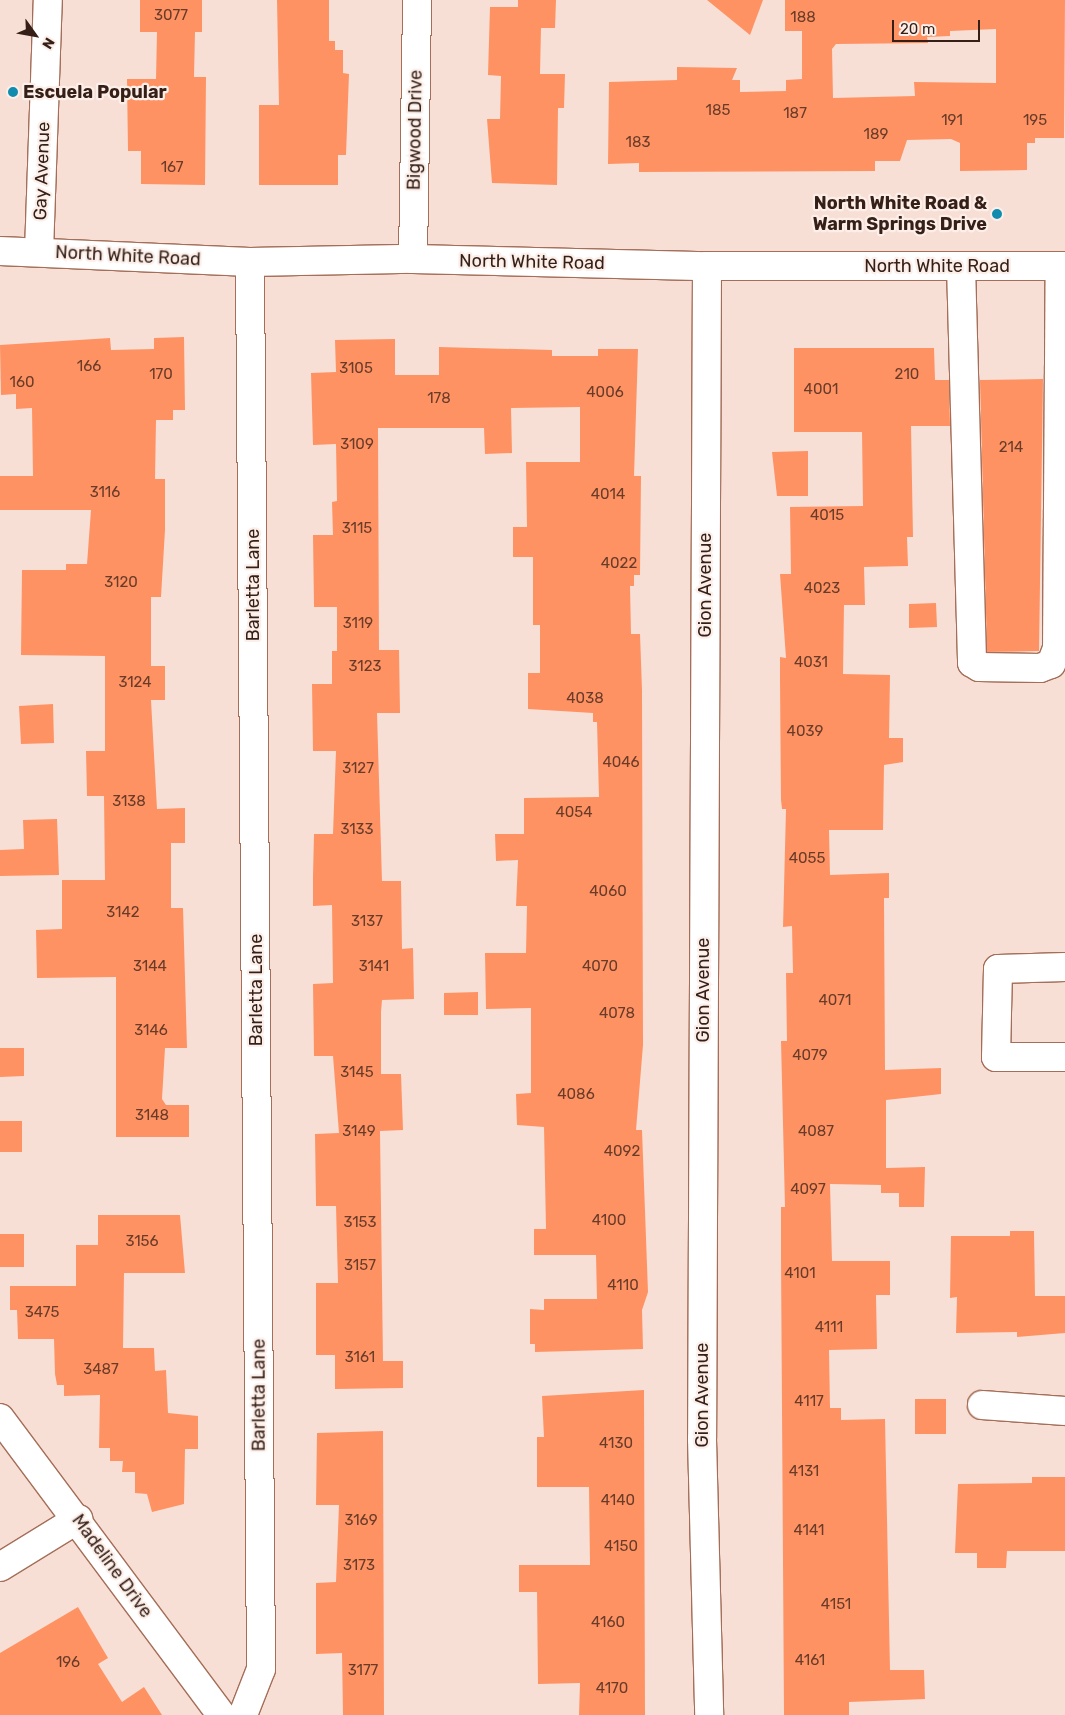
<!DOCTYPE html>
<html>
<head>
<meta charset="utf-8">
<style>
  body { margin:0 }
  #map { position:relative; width:1065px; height:1715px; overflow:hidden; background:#f8dfd5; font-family:Rubik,sans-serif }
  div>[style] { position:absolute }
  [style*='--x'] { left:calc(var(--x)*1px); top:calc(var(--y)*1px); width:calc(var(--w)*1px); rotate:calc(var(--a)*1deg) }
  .building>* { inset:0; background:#ff9263 }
  .roads { filter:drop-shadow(1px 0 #a46e58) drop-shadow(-1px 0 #a46e58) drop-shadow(0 1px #a46e58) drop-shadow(0 -1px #a46e58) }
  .minor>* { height:28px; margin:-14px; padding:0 14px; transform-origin:14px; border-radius:14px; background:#fff }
  .major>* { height:28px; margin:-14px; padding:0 14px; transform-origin:14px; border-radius:14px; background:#fff }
  .dots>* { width:14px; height:14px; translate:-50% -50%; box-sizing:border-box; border:2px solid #fcefea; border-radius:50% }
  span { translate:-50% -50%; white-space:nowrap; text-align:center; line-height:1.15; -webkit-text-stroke:4.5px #fcefea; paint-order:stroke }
  .number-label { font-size:15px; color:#683c29 }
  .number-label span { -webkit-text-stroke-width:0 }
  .poi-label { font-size:18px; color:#351f16; font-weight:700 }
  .left { translate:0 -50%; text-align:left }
  .right { translate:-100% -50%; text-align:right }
  .street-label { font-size:18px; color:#351f16 }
  .north { position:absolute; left:10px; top:10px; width:50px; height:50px; -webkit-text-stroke:4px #fcefea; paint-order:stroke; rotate:122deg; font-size:14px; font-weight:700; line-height:20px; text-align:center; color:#351f16 }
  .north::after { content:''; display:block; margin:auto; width:18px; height:22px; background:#351f16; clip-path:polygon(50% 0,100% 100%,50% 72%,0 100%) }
  .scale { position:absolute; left:892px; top:20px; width:88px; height:22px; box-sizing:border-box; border:2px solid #351f16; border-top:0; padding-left:6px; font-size:15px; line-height:18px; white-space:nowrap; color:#351f16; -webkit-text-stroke:4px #fcefea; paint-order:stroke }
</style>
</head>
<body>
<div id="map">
  <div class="building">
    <i style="clip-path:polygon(140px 0,202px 0,202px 32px,195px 32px,194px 77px,206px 77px,205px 185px,141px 184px,141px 151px,128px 151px,127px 79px,156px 79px,157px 32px,140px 32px)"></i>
    <i style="clip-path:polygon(277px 0,329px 0,329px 41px,335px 41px,335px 50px,343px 50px,343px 73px,349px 74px,346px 155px,338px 155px,338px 185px,259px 185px,259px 105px,279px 105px)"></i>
    <i style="clip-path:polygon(518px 0,556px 0,555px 28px,541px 28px,540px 74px,565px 74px,564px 108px,558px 108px,557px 185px,492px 183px,487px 119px,500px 119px,501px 76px,488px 75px,490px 7px,518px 7px)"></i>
    <i style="clip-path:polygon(707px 0,763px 0,750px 35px)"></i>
    <i style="clip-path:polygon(evenodd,785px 0,1065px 0,1064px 138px,1035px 138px,1035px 143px,1027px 143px,1027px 170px,960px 171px,960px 143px,951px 139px,907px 140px,900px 161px,875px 161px,875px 171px,639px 172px,639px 163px,608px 164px,609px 82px,677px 80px,677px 67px,737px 68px,732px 80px,740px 80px,740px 92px,786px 91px,786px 80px,802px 79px,802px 31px,785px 31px,785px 0,996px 29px,996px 83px,914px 82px,915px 96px,833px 98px,832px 49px,836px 44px,928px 43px,927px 37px,950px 36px,950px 31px,996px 29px)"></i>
    <i style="clip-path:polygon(184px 337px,185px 410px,173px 410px,173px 420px,156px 420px,155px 479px,165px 479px,165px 530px,161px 597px,151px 597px,151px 666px,165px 666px,165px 700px,151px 700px,157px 809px,185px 808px,185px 843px,171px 843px,171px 908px,183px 908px,187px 1048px,165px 1048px,162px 1099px,166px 1105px,189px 1105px,189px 1137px,116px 1137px,116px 977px,37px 978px,36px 930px,62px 929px,62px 880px,105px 880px,104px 796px,87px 796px,86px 751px,105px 751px,105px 656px,21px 655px,22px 570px,66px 570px,66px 564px,87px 564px,91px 510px,0 510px,0 476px,33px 476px,32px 408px,16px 409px,16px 394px,1px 395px,0 345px,110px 338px,111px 350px,154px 349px,154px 338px)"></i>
    <i style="clip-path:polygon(395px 339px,395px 375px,439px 375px,439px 347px,552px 350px,552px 356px,598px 356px,598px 349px,638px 349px,634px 476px,641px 476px,640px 575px,634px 575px,634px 586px,630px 586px,631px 634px,640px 634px,642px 690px,643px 1045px,636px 1130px,642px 1130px,648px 1292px,642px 1310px,643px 1349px,535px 1352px,535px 1344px,530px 1344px,530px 1309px,544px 1310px,544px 1299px,597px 1299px,596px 1255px,534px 1255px,534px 1229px,546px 1229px,544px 1127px,517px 1125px,516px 1094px,531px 1093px,531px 1008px,486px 1009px,485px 953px,526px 953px,527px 906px,516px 906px,518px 860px,496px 861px,495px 834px,524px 834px,524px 798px,599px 797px,597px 722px,593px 722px,593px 713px,528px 709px,528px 673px,540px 673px,540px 625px,533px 625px,533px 557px,513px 557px,513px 527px,527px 527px,526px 462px,580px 462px,580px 407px,511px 408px,512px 453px,485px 454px,484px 428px,378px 428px,379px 650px,399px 650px,400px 713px,377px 713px,382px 881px,401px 881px,402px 949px,413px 948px,414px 999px,382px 1000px,381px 1012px,381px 1074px,401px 1074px,403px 1130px,380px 1131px,383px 1361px,403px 1361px,403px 1388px,335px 1389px,335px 1355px,316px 1355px,316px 1283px,338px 1283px,336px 1206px,316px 1206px,315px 1134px,339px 1133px,333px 1056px,314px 1056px,313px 984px,333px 983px,332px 905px,313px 906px,313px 876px,314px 834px,333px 834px,336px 751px,313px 751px,312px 684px,332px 684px,332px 651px,337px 651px,337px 607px,314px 607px,313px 535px,333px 535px,332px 502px,337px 501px,336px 444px,313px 445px,311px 373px,336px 372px,335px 340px)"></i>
    <i style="clip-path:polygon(794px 348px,934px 348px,935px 380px,949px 380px,950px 426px,911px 426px,913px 537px,907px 537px,908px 566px,864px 567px,865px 605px,844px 605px,843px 674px,890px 675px,889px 738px,903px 738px,903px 762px,884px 765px,883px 830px,829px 830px,830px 875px,889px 873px,889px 898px,884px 898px,885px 1070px,941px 1068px,941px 1094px,886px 1100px,886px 1168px,925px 1167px,924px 1207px,899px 1207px,899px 1193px,881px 1193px,881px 1185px,830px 1184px,832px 1261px,890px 1261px,890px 1295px,876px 1295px,877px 1349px,829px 1350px,830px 1408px,841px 1408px,841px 1420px,885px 1419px,890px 1670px,924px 1670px,925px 1699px,849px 1702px,849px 1715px,784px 1715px,781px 1257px,781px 1207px,785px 1207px,781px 1041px,787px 1041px,786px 973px,793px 973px,792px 926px,783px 927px,786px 809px,782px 809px,781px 800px,780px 680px,780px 657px,786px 658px,780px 574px,791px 574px,790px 507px,863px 506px,862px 432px,794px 432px)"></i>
    <i style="clip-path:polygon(1043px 379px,1039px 651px,987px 652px,980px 380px)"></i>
    <i style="clip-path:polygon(808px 451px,808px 496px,777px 496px,772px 452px)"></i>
    <i style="clip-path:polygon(936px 603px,937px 627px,909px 628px,909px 604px)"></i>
    <i style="clip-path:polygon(53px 704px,54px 743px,21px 744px,19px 706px)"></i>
    <i style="clip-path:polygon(57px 819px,59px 875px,0 876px,0 850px,24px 849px,23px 820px)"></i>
    <i style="clip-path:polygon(478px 992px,478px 1015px,444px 1015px,444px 993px)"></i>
    <i style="clip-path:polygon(0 1048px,24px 1048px,24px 1076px,0 1077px)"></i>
    <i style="clip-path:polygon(0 1121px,22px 1121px,22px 1152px,0 1152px)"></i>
    <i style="clip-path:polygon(98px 1215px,180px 1215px,185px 1273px,124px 1273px,123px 1348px,154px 1348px,155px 1371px,166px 1370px,168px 1413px,198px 1416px,198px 1449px,185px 1449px,184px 1504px,152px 1512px,147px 1494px,135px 1493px,135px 1472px,122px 1472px,123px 1461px,110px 1461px,110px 1448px,99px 1448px,100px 1395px,64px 1396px,64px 1385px,57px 1385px,55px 1374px,54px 1339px,18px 1339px,17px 1310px,10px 1310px,10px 1286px,76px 1286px,76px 1245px,98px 1245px)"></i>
    <i style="clip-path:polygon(1010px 1231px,1034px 1231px,1035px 1296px,1065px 1296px,1065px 1333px,1017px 1337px,1017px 1332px,956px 1333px,957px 1297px,950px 1298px,951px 1236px,1010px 1236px)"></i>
    <i style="clip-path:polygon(0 1234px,24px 1234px,24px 1267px,0 1267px)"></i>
    <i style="clip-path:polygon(644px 1390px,645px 1715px,579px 1715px,580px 1683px,538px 1684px,537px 1592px,519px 1592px,519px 1565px,590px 1565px,589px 1487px,537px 1487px,537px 1437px,544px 1437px,542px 1396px)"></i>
    <i style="clip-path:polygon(915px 1399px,946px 1399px,946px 1434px,915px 1434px)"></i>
    <i style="clip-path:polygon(383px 1431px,384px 1715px,343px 1715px,342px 1653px,316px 1654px,316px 1583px,336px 1582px,339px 1505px,316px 1505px,317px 1433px)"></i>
    <i style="clip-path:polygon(1032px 1477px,1065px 1477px,1065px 1551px,1007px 1551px,1006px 1568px,977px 1568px,977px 1553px,955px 1553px,958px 1484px,1032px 1483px)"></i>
    <i style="clip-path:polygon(78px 1607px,108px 1658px,98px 1664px,122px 1702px,144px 1687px,162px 1715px,0 1715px,0 1653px)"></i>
  </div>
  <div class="roads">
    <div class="minor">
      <i style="--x:39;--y:252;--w:252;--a:-88"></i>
      <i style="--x:413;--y:259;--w:259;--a:-89.1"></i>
      <i style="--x:707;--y:266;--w:1173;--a:90.24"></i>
      <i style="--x:702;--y:1439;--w:276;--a:88.5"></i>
      <i style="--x:961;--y:266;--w:397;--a:88.4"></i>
      <i style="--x:972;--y:663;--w:8;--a:30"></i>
      <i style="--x:979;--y:667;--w:61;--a:0.9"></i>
      <i style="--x:1040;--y:668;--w:12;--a:-20"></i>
      <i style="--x:1051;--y:664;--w:17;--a:-69"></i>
      <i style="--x:1057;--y:648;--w:382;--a:-89.6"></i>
      <i style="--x:1065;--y:967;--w:67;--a:178.3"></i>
      <i style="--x:998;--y:969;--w:88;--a:91.3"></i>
      <i style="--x:996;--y:1057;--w:69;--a:0"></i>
      <i style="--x:982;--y:1405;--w:83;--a:4.1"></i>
      <i style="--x:0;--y:1418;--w:370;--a:53.3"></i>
      <i style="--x:0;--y:1567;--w:92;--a:-31.6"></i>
      <i style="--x:243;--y:1715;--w:49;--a:-68.6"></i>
      <i style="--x:261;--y:1669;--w:1407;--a:-90.45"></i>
    </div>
    <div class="major">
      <i style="--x:0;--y:251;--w:250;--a:2.5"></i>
      <i style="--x:250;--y:262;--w:163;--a:-1.1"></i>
      <i style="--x:413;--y:259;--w:294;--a:1.4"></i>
      <i style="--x:707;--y:266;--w:358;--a:0"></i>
    </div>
  </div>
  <div class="dots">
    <i style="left:13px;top:92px;background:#118cae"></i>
    <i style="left:997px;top:214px;background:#118cae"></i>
  </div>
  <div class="number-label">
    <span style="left:171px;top:16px">3077</span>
    <span style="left:803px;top:18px">188</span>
    <span style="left:718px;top:111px">185</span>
    <span style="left:795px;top:114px">187</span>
    <span style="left:952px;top:121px">191</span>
    <span style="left:1035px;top:121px">195</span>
    <span style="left:876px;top:135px">189</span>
    <span style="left:638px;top:143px">183</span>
    <span style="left:172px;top:168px">167</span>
    <span style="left:89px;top:367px">166</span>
    <span style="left:356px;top:369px">3105</span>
    <span style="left:161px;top:375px">170</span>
    <span style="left:907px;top:375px">210</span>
    <span style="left:22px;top:383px">160</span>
    <span style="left:821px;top:390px">4001</span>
    <span style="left:605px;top:393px">4006</span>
    <span style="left:439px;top:399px">178</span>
    <span style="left:357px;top:445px">3109</span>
    <span style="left:1011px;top:448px">214</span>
    <span style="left:105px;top:493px">3116</span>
    <span style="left:608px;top:495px">4014</span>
    <span style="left:827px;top:516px">4015</span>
    <span style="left:357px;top:529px">3115</span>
    <span style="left:619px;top:564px">4022</span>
    <span style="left:121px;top:583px">3120</span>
    <span style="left:822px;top:589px">4023</span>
    <span style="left:358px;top:624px">3119</span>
    <span style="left:811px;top:663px">4031</span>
    <span style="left:365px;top:667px">3123</span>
    <span style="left:135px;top:683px">3124</span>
    <span style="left:585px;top:699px">4038</span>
    <span style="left:805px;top:732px">4039</span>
    <span style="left:621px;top:763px">4046</span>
    <span style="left:358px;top:769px">3127</span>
    <span style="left:129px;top:802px">3138</span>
    <span style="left:574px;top:813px">4054</span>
    <span style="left:357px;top:830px">3133</span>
    <span style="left:807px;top:859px">4055</span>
    <span style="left:608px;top:892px">4060</span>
    <span style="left:123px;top:913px">3142</span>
    <span style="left:367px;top:922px">3137</span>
    <span style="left:150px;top:967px">3144</span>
    <span style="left:374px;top:967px">3141</span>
    <span style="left:600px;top:967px">4070</span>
    <span style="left:835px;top:1001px">4071</span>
    <span style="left:617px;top:1014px">4078</span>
    <span style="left:151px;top:1031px">3146</span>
    <span style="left:810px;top:1056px">4079</span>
    <span style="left:357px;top:1073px">3145</span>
    <span style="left:576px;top:1095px">4086</span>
    <span style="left:152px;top:1116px">3148</span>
    <span style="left:359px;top:1132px">3149</span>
    <span style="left:816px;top:1132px">4087</span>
    <span style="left:622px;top:1152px">4092</span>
    <span style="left:808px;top:1190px">4097</span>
    <span style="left:609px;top:1221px">4100</span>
    <span style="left:360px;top:1223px">3153</span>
    <span style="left:142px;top:1242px">3156</span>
    <span style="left:360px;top:1266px">3157</span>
    <span style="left:800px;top:1274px">4101</span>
    <span style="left:623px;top:1286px">4110</span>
    <span style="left:42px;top:1313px">3475</span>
    <span style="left:829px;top:1328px">4111</span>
    <span style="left:360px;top:1358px">3161</span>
    <span style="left:101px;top:1370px">3487</span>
    <span style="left:809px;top:1402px">4117</span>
    <span style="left:616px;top:1444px">4130</span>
    <span style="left:804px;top:1472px">4131</span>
    <span style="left:618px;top:1501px">4140</span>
    <span style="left:361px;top:1521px">3169</span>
    <span style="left:809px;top:1531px">4141</span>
    <span style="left:621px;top:1547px">4150</span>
    <span style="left:359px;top:1566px">3173</span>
    <span style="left:836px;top:1605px">4151</span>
    <span style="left:608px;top:1623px">4160</span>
    <span style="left:810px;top:1661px">4161</span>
    <span style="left:68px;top:1663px">196</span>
    <span style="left:363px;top:1671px">3177</span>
    <span style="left:612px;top:1689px">4170</span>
  </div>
  <div class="poi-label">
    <span class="left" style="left:23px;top:92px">Escuela Popular</span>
    <span class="right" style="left:987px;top:214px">North White Road &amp;<br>Warm Springs Drive</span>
  </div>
  <div class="street-label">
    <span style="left:415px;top:130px;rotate:-89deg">Bigwood Drive</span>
    <span style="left:42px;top:171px;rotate:-88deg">Gay Avenue</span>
    <span style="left:128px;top:256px;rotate:3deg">North White Road</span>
    <span style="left:532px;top:262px;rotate:1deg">North White Road</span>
    <span style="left:937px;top:266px">North White Road</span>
    <span style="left:253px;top:585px;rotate:-90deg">Barletta Lane</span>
    <span style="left:705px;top:585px;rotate:-90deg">Gion Avenue</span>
    <span style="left:256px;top:990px;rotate:-90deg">Barletta Lane</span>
    <span style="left:703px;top:990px;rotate:-90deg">Gion Avenue</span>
    <span style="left:259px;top:1395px;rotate:-90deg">Barletta Lane</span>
    <span style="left:702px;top:1395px;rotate:-90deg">Gion Avenue</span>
    <span style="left:112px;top:1566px;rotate:54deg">Madeline Drive</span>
  </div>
  <div class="north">N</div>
  <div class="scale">20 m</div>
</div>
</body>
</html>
